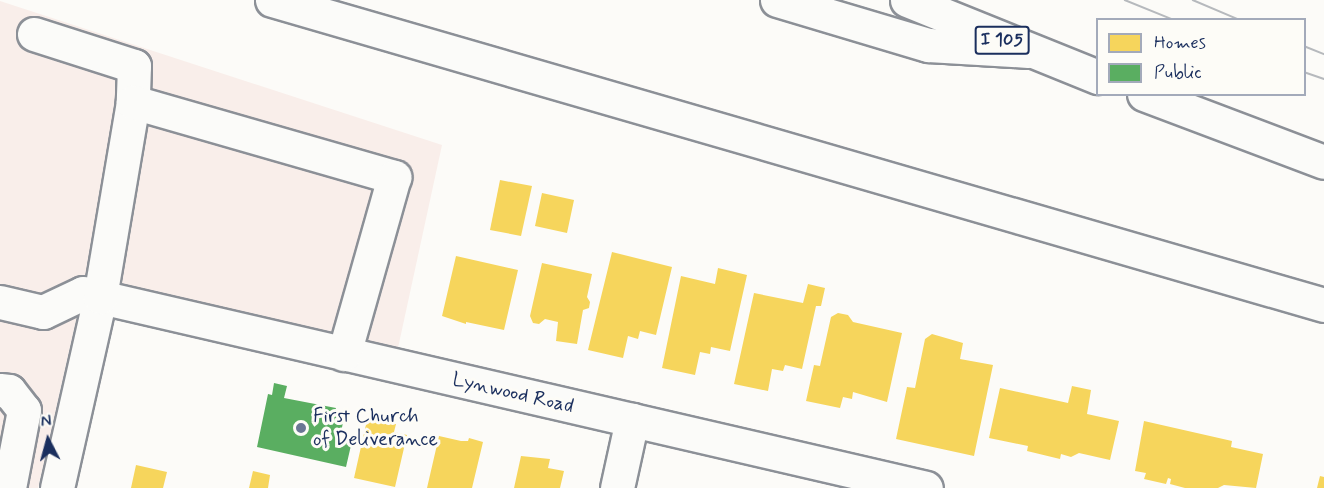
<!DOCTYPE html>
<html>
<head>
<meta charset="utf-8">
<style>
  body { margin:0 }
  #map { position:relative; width:1324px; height:488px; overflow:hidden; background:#fcfbf8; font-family:Mynerve,sans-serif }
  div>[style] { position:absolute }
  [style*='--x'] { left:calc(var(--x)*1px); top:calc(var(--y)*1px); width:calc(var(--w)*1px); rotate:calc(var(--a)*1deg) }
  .built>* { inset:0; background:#f9eeea }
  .homes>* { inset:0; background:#f6d55c }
  .public>* { inset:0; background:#5aae61 }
  .roads { filter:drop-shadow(2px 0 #8c9097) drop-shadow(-2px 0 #8c9097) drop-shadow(0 2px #8c9097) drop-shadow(0 -2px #8c9097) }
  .minor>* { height:33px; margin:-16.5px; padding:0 16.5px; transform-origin:16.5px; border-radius:16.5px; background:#fbfbf9 }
  .highway>* { height:33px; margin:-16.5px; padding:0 16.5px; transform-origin:16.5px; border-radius:16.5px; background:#fbfbf9 }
  .tram>* { height:1.5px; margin:-0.75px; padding:0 0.75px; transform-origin:0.75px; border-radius:0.75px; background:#b6b9bd }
  .dots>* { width:16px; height:16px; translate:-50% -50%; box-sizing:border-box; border:3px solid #fdfcf7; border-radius:50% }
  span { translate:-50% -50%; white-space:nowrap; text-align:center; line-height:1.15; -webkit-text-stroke:6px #fdfcf7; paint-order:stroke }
  .shield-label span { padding:2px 4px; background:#fdfcf7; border:2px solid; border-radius:4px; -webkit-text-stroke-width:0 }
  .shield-label { font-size:18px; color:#1b2f5e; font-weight:700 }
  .street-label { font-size:20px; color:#1b2f5e }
  .poi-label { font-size:20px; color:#1b2f5e }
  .left { translate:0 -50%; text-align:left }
  .legend { position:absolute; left:1096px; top:18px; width:210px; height:78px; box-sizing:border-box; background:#fdfcf7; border:2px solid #a3aaba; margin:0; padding:8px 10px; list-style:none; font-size:18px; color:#1b2f5e }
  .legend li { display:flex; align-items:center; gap:12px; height:30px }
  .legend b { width:30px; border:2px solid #a3aaba }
  .north { position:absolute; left:18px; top:410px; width:60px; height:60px; -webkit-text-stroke:4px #fdfcf7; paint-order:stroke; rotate:354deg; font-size:16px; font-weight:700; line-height:24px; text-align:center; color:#1b2f5e }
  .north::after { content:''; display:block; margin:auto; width:21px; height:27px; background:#1b2f5e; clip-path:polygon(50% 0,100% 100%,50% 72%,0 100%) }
</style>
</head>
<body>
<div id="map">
  <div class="built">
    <i style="clip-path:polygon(0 1px,442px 145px,398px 348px,86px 276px,38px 488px,0 488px)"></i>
  </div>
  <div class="homes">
    <i style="clip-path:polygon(500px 180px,532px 186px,521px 236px,490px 230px)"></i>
    <i style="clip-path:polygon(542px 193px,574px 200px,567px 233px,535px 226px)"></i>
    <i style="clip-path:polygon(612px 252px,672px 267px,656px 335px,640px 331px,638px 339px,628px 336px,623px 358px,588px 350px)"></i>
    <i style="clip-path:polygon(456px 256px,518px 270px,504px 330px,466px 322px,466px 324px,442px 316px)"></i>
    <i style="clip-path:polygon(542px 263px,592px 274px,587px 297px,590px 302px,589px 308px,583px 310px,577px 344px,556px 341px,558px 322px,545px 319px,539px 324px,533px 323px,530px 316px)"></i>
    <i style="clip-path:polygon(718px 268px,747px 275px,730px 351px,711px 347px,710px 354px,700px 352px,695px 375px,662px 368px,681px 276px,715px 284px)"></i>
    <i style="clip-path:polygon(808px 284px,825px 288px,821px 306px,816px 306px,802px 369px,785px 365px,783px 371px,772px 369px,768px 391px,734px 384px,754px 293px,803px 303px)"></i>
    <i style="clip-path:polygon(838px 313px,848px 315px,853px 322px,902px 333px,887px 402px,853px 392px,852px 399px,843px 397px,840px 408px,806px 401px,814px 365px,820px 366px,831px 317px)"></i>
    <i style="clip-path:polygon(932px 334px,963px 343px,960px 359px,993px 365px,974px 456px,896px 439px,907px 387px,915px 388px,925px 339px)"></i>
    <i style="clip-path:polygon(1072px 386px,1091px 390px,1087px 414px,1119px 421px,1110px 460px,1079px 453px,1071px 457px,1061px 454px,1060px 459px,1027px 451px,1028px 446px,989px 438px,1000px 388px,1068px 403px)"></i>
    <i style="clip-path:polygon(367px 420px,396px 424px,394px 432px,407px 435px,395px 487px,354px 478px)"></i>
    <i style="clip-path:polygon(1144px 421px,1232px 441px,1231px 447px,1263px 454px,1256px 488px,1224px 485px,1218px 488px,1185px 488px,1170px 484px,1171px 479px,1168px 478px,1166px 484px,1144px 479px,1146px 473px,1135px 471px)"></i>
    <i style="clip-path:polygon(439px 436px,461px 441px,468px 441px,469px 438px,483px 442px,472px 488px,427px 488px)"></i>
    <i style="clip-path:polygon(521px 456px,550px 459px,548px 468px,564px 471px,560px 488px,514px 488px)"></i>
    <i style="clip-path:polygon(136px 465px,167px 472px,163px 488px,131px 488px)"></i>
    <i style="clip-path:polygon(253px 471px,270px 475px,268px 488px,249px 488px)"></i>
    <i style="clip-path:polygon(1320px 476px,1324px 477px,1324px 488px,1317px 488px)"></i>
  </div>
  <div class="public">
    <i style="clip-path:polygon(274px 383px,287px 386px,284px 398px,336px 408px,334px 415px,344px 417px,340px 438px,352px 441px,346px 467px,257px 447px,268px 394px,272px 395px)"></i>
  </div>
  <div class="roads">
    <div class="minor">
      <i style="--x:34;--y:34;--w:105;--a:17.7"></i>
      <i style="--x:134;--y:66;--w:36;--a:92"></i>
      <i style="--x:0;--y:302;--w:44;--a:13.1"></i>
      <i style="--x:43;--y:312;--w:44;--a:-25.4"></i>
      <i style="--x:83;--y:293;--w:865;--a:13.02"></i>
      <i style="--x:0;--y:390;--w:9;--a:6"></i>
      <i style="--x:9;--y:391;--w:24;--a:52"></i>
      <i style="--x:24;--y:410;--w:79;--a:100.9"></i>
      <i style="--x:57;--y:488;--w:196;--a:-77.3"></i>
      <i style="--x:100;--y:297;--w:198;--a:-80.4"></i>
      <i style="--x:133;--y:102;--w:272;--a:16"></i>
      <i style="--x:394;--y:177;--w:184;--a:105.8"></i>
      <i style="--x:617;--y:488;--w:70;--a:-77.6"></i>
    </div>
    <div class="highway">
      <i style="--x:272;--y:0;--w:1095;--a:16.17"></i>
      <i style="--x:777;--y:0;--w:158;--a:16.6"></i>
      <i style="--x:928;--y:45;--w:100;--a:3.4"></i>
      <i style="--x:907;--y:0;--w:206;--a:22"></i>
      <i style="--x:1144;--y:94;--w:192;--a:20.7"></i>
    </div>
  </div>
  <div class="tram">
    <i style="--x:1125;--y:0;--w:53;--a:22.2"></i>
    <i style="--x:1193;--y:0;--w:51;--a:23.1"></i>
    <i style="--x:1304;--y:46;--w:22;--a:22"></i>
    <i style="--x:1304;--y:72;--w:21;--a:19"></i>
  </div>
  <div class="dots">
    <i style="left:301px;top:428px;background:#6a7694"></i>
  </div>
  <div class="shield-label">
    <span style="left:1002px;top:40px">I 105</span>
  </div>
  <div class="street-label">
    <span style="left:513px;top:393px;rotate:13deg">Lynwood Road</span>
  </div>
  <div class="poi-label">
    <span class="left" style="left:313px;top:428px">First Church<br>of Deliverance</span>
  </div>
  <ul class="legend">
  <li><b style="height:16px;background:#f6d55c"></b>Homes</li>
  <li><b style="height:16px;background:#5aae61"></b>Public</li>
  </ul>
  <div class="north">N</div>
</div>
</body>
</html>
